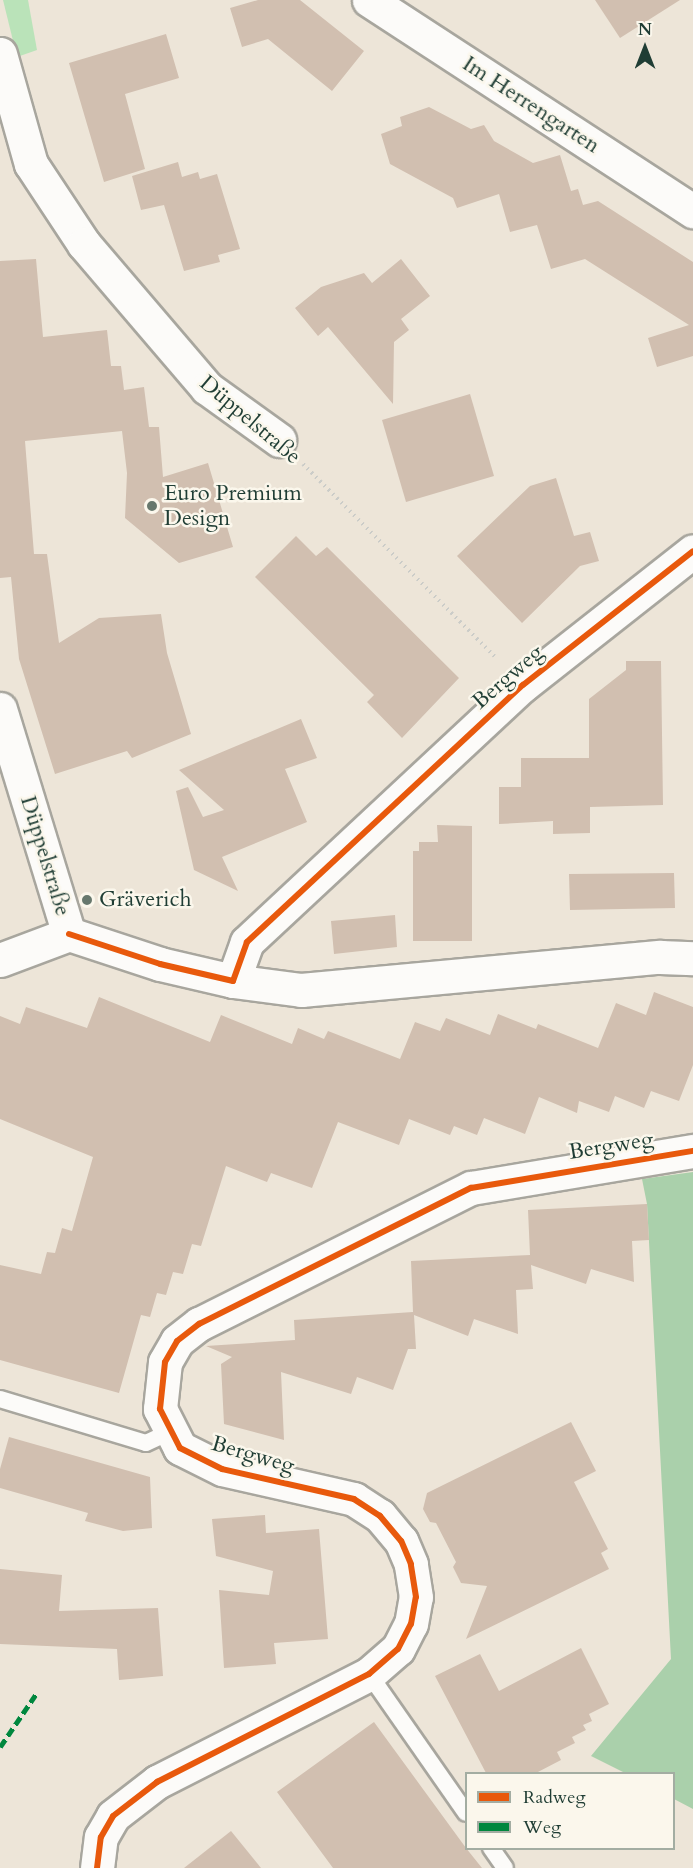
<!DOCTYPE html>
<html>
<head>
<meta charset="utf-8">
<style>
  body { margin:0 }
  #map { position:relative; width:693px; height:1868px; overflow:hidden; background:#ede5d8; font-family:Cardo,serif }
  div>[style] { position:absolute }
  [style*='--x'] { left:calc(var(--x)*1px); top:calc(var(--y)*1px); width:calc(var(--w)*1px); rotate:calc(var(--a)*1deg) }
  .green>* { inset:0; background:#bae3b9 }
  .forest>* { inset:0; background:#aad0ab }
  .building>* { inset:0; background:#d1bfb0 }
  .path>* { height:4px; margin-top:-2px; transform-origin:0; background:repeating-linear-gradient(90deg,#cbccc8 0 1.5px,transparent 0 6px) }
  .roads { filter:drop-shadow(2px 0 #a8a69e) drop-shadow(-2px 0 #a8a69e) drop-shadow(0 2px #a8a69e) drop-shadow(0 -2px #a8a69e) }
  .lane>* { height:16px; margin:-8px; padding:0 8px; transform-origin:8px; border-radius:8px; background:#fcfbf9 }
  .street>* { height:33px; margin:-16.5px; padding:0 16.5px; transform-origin:16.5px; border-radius:16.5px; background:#fcfbf9 }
  .quiet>* { height:4.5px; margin-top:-2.25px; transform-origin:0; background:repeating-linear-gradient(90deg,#00873e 0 9px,transparent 0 13.5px) }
  .cycleway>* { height:6px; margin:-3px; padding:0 3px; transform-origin:3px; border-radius:3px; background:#e8590c }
  .dots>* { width:16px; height:16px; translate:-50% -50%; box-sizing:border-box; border:3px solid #fbf7ec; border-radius:50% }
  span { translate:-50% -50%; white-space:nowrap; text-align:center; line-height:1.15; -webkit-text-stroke:5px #fbf7ec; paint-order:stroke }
  .street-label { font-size:22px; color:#1f3d34 }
  .poi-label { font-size:22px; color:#1f3d34 }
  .left { translate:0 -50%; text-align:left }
  .legend { position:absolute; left:465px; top:1772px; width:210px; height:78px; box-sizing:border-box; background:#fbf7ec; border:2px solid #a3ada2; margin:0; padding:8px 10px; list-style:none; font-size:18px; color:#1f3d34 }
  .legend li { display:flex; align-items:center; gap:12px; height:30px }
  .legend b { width:30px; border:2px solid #a3ada2 }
  .north { position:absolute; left:615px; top:18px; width:60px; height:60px; -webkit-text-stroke:4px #fbf7ec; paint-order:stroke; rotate:0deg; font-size:16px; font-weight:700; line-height:24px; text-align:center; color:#1f3d34 }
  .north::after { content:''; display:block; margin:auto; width:21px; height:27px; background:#1f3d34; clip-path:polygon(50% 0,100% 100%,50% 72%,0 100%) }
</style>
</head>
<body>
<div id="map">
  <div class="green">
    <i style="clip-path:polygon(3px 0,28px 0,37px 50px,17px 57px)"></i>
  </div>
  <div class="forest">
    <i style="clip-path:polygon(693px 1172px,693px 1809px,674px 1799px,674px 1774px,625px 1773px,591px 1756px,671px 1659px,647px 1204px,642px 1179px)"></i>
  </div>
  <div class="building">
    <i style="clip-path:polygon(258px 0,300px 0,364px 51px,332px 91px,268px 39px,242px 47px,230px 8px)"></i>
    <i style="clip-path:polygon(595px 0,680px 0,620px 38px)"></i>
    <i style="clip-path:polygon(166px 34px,179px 78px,125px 94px,145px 169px,104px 182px,69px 63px)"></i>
    <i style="clip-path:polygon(429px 107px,471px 129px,484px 125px,494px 141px,533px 163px,560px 155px,571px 191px,578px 189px,583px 205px,598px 201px,693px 262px,693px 356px,657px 367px,648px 338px,689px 325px,585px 259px,551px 269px,537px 225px,510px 232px,499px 194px,457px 208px,453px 198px,390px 164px,381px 134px,402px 126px,400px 117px)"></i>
    <i style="clip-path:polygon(178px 162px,182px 177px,198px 172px,200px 179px,217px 174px,240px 249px,218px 255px,220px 262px,184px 271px,164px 205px,141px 210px,132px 176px)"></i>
    <i style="clip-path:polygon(36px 259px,43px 337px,107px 330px,111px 366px,121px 366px,124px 390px,144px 387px,149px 427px,159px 427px,163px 477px,208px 463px,233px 547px,179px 563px,125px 518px,127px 473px,122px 431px,25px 441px,34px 554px,47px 554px,59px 643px,99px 618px,161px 614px,167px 653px,191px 734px,132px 758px,127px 751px,55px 774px,19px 659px,11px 577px,0 578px,0 261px)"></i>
    <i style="clip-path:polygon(401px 259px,430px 296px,401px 319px,409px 330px,394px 342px,393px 404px,328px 327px,318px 336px,295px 308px,321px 287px,364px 273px,372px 283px)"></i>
    <i style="clip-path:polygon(470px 394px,494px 476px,406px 502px,382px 420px)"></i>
    <i style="clip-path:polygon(556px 478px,574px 536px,590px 532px,599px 561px,580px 566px,522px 623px,457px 556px,530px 486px)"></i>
    <i style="clip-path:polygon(296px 536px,316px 556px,327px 547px,459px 678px,402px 738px,367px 702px,374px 695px,255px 577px)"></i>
    <i style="clip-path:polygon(626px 661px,661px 661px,663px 805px,590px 807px,590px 833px,553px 834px,553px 821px,499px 824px,499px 787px,521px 787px,521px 758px,589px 758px,589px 699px,626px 670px)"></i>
    <i style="clip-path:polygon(301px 719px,317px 758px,285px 769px,307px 822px,222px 857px,238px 891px,194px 870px,176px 791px,188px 787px,203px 817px,224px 810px,179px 770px)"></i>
    <i style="clip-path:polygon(437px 825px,472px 826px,472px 941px,413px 941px,413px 851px,419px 851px,419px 842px,438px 842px)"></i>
    <i style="clip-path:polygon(674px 873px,675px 908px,570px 910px,569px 874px)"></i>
    <i style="clip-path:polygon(395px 915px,397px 947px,334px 954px,331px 921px)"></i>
    <i style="clip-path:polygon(654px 992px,693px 1007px,693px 1065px,679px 1101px,651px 1091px,644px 1108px,615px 1096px,609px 1112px,579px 1101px,577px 1113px,539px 1097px,525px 1134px,484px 1118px,477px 1135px,454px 1126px,450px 1135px,409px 1119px,399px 1145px,338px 1122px,312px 1188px,271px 1173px,267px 1182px,226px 1166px,201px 1246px,192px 1244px,183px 1274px,173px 1272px,166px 1295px,157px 1293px,150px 1317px,141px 1315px,119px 1393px,0 1360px,0 1265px,41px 1274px,47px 1252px,55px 1253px,62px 1228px,72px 1231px,93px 1157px,0 1119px,0 1016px,20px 1024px,26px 1007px,87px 1028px,99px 997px,210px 1042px,221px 1015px,292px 1044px,298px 1028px,324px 1039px,328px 1031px,400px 1059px,415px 1022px,440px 1031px,446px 1018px,490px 1035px,498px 1014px,536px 1029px,538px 1024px,598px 1048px,616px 1003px,646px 1015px)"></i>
    <i style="clip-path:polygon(647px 1204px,649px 1240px,632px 1241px,634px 1282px,591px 1269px,586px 1284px,531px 1265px,533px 1289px,516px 1290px,518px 1334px,474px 1319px,468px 1336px,414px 1315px,416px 1349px,408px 1349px,393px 1390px,357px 1377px,351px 1394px,281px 1372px,284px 1440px,224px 1424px,221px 1364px,232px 1357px,206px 1346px,295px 1340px,294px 1320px,413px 1312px,411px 1261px,530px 1255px,528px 1210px)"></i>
    <i style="clip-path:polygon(571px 1422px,596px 1471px,574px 1482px,608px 1549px,601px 1553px,609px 1569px,466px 1639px,487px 1586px,461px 1583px,453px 1567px,456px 1562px,436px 1523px,430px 1522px,423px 1509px,427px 1493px)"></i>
    <i style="clip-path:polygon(9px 1437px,150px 1477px,152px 1528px,123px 1531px,85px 1521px,88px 1513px,0 1488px,0 1469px)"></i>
    <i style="clip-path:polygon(265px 1515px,266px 1533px,319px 1529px,328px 1639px,274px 1643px,276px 1664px,224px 1668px,219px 1590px,269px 1595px,273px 1571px,216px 1556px,212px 1519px)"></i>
    <i style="clip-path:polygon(0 1569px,62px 1575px,59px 1611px,158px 1608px,163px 1676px,119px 1680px,117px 1649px,0 1644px)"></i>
    <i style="clip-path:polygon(581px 1648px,609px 1704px,589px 1714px,592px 1721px,583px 1725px,586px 1730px,572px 1737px,575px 1743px,557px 1752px,561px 1760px,536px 1773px,486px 1773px,435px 1676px,480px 1654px,499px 1691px)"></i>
    <i style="clip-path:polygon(374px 1722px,466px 1848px,482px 1868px,333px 1868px,277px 1792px)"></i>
    <i style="clip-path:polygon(231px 1831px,261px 1868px,184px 1868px)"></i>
  </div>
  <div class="path">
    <i style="--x:303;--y:464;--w:275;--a:45.1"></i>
  </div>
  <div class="roads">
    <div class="lane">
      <i style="--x:0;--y:1399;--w:152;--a:16.8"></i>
      <i style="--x:146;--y:1443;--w:26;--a:-25"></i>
      <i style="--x:369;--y:1674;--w:169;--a:55.1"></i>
      <i style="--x:491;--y:1848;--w:24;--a:55"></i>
    </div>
    <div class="street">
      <i style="--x:369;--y:0;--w:387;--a:33.1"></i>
      <i style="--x:0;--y:54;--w:114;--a:74.3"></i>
      <i style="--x:31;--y:164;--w:96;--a:56.5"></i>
      <i style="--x:84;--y:244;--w:189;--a:49.5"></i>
      <i style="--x:207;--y:388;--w:89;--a:35.8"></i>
      <i style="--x:0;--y:709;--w:235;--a:73"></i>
      <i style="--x:69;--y:934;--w:96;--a:18.2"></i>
      <i style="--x:160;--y:964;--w:75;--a:13.1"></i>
      <i style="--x:233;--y:981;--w:41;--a:-70.3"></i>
      <i style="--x:247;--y:942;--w:377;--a:-43"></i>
      <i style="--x:523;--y:685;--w:216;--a:-38.2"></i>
      <i style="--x:0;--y:960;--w:74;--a:-20.6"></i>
      <i style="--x:233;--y:981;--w:69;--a:7.5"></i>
      <i style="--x:301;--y:990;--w:361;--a:-5.3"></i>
      <i style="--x:660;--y:957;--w:33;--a:2"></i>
      <i style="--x:97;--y:1868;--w:31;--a:-83"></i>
      <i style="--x:101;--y:1837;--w:24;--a:-60"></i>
      <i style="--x:113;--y:1816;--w:56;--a:-37.7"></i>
      <i style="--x:157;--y:1782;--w:238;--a:-27"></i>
      <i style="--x:369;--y:1674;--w:38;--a:-41"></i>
      <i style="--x:398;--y:1649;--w:28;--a:-63"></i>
      <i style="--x:411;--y:1624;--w:27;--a:-80"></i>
      <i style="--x:416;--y:1597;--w:33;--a:-99"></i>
      <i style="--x:411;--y:1564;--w:25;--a:-113"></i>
      <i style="--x:401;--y:1541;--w:33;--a:-130"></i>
      <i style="--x:380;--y:1516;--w:31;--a:-147"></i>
      <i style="--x:354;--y:1499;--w:135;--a:-167.2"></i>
      <i style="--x:222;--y:1469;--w:47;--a:-153.4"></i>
      <i style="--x:180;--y:1448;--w:44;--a:-117.1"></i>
      <i style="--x:160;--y:1409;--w:47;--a:-83.9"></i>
      <i style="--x:165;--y:1362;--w:24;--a:-60"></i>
      <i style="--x:177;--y:1341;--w:28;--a:-38"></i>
      <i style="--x:199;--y:1324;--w:304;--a:-26.6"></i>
      <i style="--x:471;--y:1188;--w:225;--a:-9.5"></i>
    </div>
  </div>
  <div class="quiet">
    <i style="--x:0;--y:1747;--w:64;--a:-55.8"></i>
  </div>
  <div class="cycleway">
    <i style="--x:69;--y:934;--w:96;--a:18.2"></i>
    <i style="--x:160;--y:964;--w:75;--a:13.1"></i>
    <i style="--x:233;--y:981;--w:41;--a:-70.3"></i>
    <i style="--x:247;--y:942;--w:377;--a:-43"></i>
    <i style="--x:523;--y:685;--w:216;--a:-38.2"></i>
    <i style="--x:97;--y:1868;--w:31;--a:-83"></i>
    <i style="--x:101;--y:1837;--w:24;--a:-60"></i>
    <i style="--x:113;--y:1816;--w:56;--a:-37.7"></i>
    <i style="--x:157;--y:1782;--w:238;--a:-27"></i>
    <i style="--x:369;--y:1674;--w:38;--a:-41"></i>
    <i style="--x:398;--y:1649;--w:28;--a:-63"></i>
    <i style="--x:411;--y:1624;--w:27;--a:-80"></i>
    <i style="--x:416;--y:1597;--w:33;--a:-99"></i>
    <i style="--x:411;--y:1564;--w:25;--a:-113"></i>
    <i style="--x:401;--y:1541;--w:33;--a:-130"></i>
    <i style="--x:380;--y:1516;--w:31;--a:-147"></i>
    <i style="--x:354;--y:1499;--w:135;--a:-167.2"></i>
    <i style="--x:222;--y:1469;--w:47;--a:-153.4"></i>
    <i style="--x:180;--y:1448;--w:44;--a:-117.1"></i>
    <i style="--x:160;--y:1409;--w:47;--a:-83.9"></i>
    <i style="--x:165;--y:1362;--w:24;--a:-60"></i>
    <i style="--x:177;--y:1341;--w:28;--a:-38"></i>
    <i style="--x:199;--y:1324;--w:304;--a:-26.6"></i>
    <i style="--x:471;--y:1188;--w:225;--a:-9.5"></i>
  </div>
  <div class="dots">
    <i style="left:152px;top:506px;background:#67786d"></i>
    <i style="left:87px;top:900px;background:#67786d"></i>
  </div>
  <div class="street-label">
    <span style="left:531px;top:105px;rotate:33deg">Im Herrengarten</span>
    <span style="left:250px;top:420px;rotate:40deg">Düppelstraße</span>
    <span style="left:508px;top:677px;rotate:-41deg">Bergweg</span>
    <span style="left:45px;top:856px;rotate:73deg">Düppelstraße</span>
    <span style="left:611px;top:1146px;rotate:-9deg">Bergweg</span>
    <span style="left:253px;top:1455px;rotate:16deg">Bergweg</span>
  </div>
  <div class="poi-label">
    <span class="left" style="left:164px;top:506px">Euro Premium<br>Design</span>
    <span class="left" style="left:99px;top:900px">Gräverich</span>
  </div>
  <ul class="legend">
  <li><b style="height:8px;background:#e8590c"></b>Radweg</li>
  <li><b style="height:8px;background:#00873e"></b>Weg</li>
  </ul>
  <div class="north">N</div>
</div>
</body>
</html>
